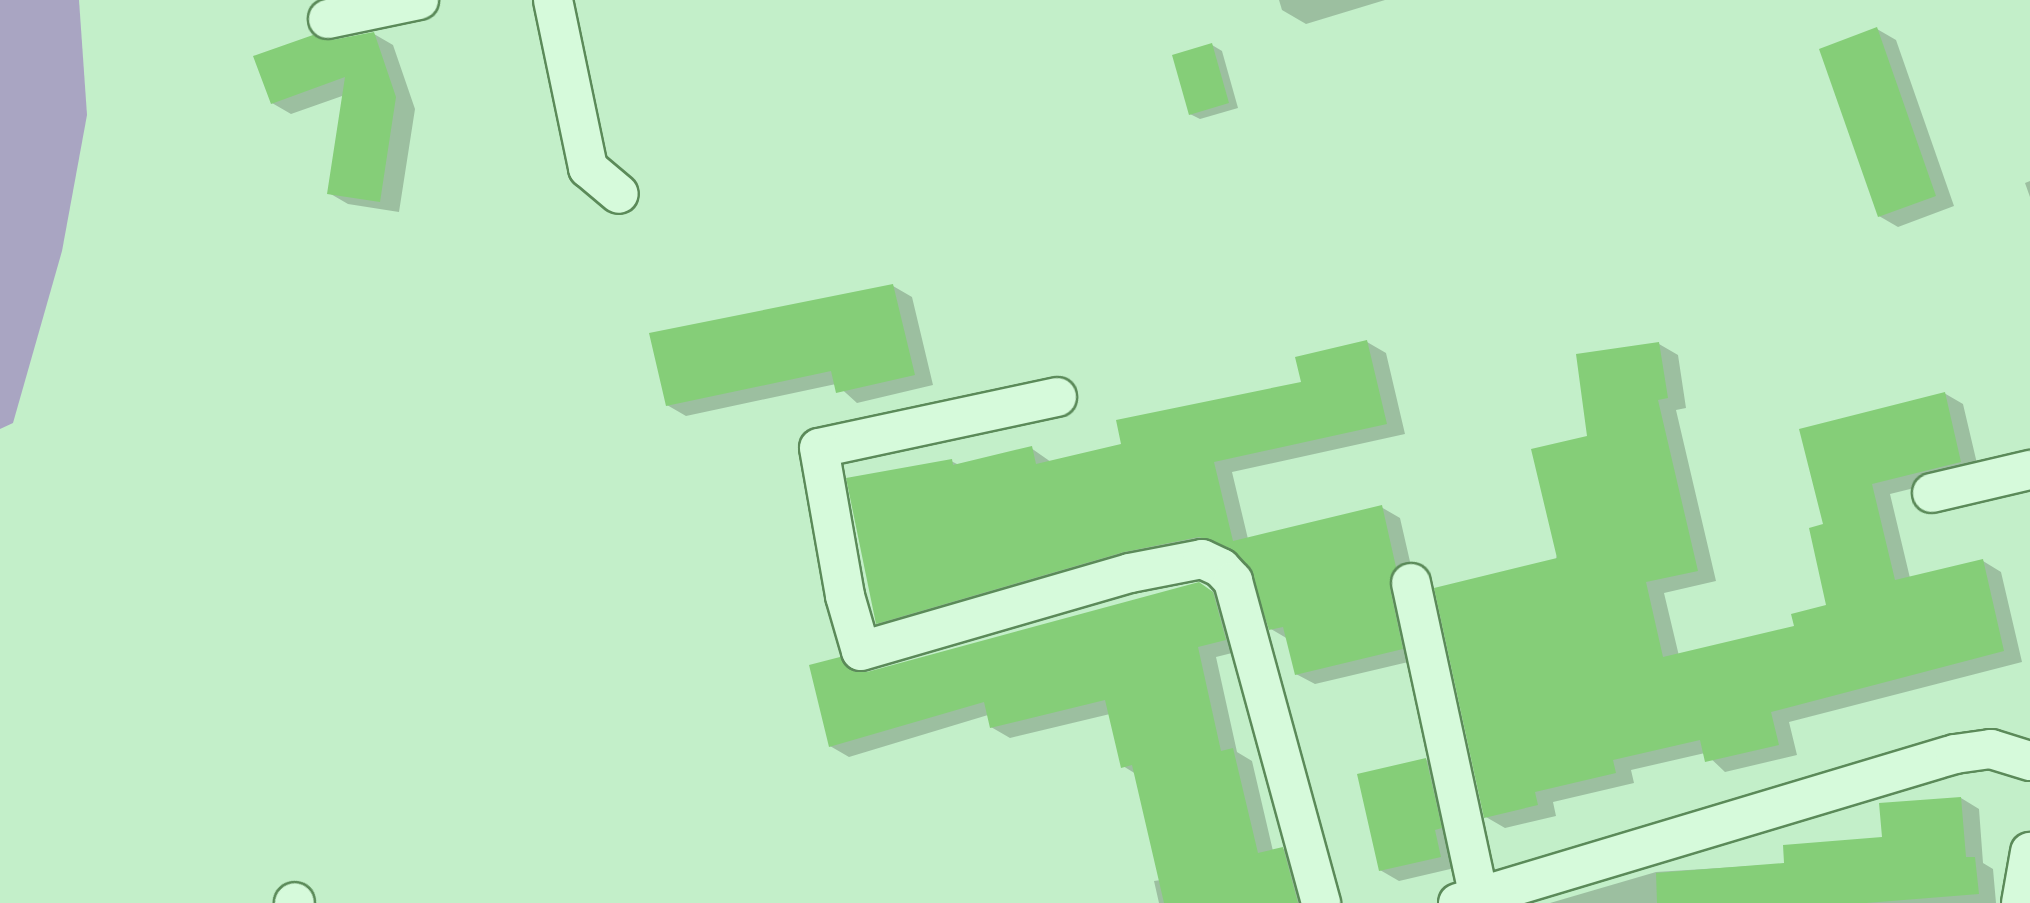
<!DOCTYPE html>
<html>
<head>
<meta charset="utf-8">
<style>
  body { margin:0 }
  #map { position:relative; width:2030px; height:903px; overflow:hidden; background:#c3efc9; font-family:"Times New Roman",serif }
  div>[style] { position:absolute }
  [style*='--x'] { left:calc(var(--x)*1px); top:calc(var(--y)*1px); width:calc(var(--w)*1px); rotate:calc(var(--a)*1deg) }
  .water>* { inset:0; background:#a9a5c2 }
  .shadow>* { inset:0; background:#0003 }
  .building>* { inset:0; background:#85ce78 }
  .roads { filter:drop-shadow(2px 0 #5b8a59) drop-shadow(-2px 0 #5b8a59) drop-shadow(0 2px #5b8a59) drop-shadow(0 -2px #5b8a59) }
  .street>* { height:38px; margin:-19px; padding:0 19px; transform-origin:19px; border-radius:19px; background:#d6fadb }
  span { translate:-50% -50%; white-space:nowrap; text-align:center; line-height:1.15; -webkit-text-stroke:6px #d3f6d8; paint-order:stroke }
</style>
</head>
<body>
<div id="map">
  <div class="water">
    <i style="clip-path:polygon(0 0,79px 0,87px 115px,62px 251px,13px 423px,0 429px)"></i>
  </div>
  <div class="shadow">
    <i style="clip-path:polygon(1279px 0,1385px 0,1306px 24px,1282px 10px)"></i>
    <i style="clip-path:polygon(1877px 29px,1896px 40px,1954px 206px,1898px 227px,1879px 216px)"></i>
    <i style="clip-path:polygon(374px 34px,393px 45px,415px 109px,399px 212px,348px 204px,329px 193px,345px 95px,291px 114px,272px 103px)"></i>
    <i style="clip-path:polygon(1212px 45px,1222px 51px,1238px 108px,1200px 119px,1190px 114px)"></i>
    <i style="clip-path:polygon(2030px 181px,2030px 197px,2025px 183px)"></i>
    <i style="clip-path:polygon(893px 286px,912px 297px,933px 385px,857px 403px,836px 384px,686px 416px,667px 405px)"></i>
    <i style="clip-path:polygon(1367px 342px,1386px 353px,1405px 434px,1232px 472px,1248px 539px,1381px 507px,1400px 518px,1414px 579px,1421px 659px,1315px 684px,1296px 674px,1288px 639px,1271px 629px,1256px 574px,1242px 557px,1219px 547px,896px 634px,877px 623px,951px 461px,959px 465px,1031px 448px,1051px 462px,1123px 445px,1303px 383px)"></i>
    <i style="clip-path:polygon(1659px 344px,1678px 355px,1686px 408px,1676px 410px,1716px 581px,1664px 593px,1679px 656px,1796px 627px,1829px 607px,1825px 526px,1944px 393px,1963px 404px,1979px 472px,1890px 494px,1910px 578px,1983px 561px,2001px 572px,2022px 662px,1789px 722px,1797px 755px,1725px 772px,1705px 753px,1631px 770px,1634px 783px,1553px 802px,1556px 816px,1505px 828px,1486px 817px,1589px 437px)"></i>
    <i style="clip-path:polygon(1199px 584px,1226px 599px,1244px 650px,1216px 657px,1237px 752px,1252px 761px,1273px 851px,1283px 849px,1302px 859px,1313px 903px,1159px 903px,1154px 881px,1161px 880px,1136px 774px,1123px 766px,1110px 714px,1010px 738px,991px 727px,988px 715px,849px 757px,830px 746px,840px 659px,867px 674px)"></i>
    <i style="clip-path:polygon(1426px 760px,1445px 771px,1459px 867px,1399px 881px,1380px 870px)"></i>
    <i style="clip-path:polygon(1961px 798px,1979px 809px,1983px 863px,1993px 869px,1996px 903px,1550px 903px,1656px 872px,1786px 864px,1884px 839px)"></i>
  </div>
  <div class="building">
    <i style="clip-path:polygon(1877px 27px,1936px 196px,1878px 217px,1819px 49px)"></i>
    <i style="clip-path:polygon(374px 32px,396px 97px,380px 202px,327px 194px,345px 77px,271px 104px,253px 56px,313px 35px,332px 40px)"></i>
    <i style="clip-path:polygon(1212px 43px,1229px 103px,1189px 115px,1172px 55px)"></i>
    <i style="clip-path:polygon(893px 284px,915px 375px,836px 393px,831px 371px,666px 406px,649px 333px)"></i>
    <i style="clip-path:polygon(1367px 340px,1387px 424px,1214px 462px,1233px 541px,1382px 505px,1396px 567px,1390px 588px,1403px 649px,1295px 675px,1283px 627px,1269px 630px,1249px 567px,1230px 548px,1199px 537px,1124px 552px,876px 624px,846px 478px,952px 459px,953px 465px,1032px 446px,1036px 464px,1121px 444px,1116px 420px,1301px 382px,1295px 357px)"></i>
    <i style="clip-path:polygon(1659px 342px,1668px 398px,1658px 400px,1698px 571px,1646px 582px,1663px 657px,1794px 626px,1791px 614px,1826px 605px,1809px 528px,1823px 524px,1799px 429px,1945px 392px,1961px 462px,1872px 484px,1895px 580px,1983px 559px,2004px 651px,1771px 712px,1779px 745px,1705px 762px,1700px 740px,1613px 760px,1616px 773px,1535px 792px,1538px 805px,1484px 818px,1434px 588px,1557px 558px,1531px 449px,1587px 436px,1576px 354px)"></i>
    <i style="clip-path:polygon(1199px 582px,1213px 592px,1226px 640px,1198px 647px,1221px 751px,1233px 748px,1258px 853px,1283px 847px,1298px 903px,1164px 903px,1132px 765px,1121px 768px,1105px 700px,990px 728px,984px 702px,829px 747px,809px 665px,840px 657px,855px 672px,867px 672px)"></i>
    <i style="clip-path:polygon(1426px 758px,1442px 828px,1435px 830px,1441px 857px,1379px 871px,1357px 774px)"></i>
    <i style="clip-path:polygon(1961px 797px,1966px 857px,1975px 857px,1979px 894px,1866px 903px,1657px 903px,1656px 873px,1784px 863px,1783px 845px,1882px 837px,1879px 803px)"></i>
  </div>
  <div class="roads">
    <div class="street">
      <i style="--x:553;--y:0;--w:172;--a:78.2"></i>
      <i style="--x:588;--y:168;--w:40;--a:40"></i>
      <i style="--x:328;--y:19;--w:93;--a:-11.8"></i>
      <i style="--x:1057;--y:397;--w:243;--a:167.9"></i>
      <i style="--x:819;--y:448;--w:150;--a:80"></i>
      <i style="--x:845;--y:596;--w:57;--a:73.8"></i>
      <i style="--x:861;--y:651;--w:280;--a:-16.2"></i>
      <i style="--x:1130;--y:573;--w:73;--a:-11"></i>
      <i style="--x:1202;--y:559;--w:21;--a:25"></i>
      <i style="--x:1221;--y:568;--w:18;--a:47"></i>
      <i style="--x:1233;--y:581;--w:334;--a:74.7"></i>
      <i style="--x:1932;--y:493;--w:101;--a:-13.2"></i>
      <i style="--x:1411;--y:583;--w:317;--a:77.8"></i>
      <i style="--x:294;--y:903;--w:1;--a:-45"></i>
      <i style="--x:1458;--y:903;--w:519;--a:-16.69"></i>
      <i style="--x:1955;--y:754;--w:36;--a:-8"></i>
      <i style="--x:1991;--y:749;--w:41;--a:17.1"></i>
      <i style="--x:2021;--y:903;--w:52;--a:-80"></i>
    </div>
  </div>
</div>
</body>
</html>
